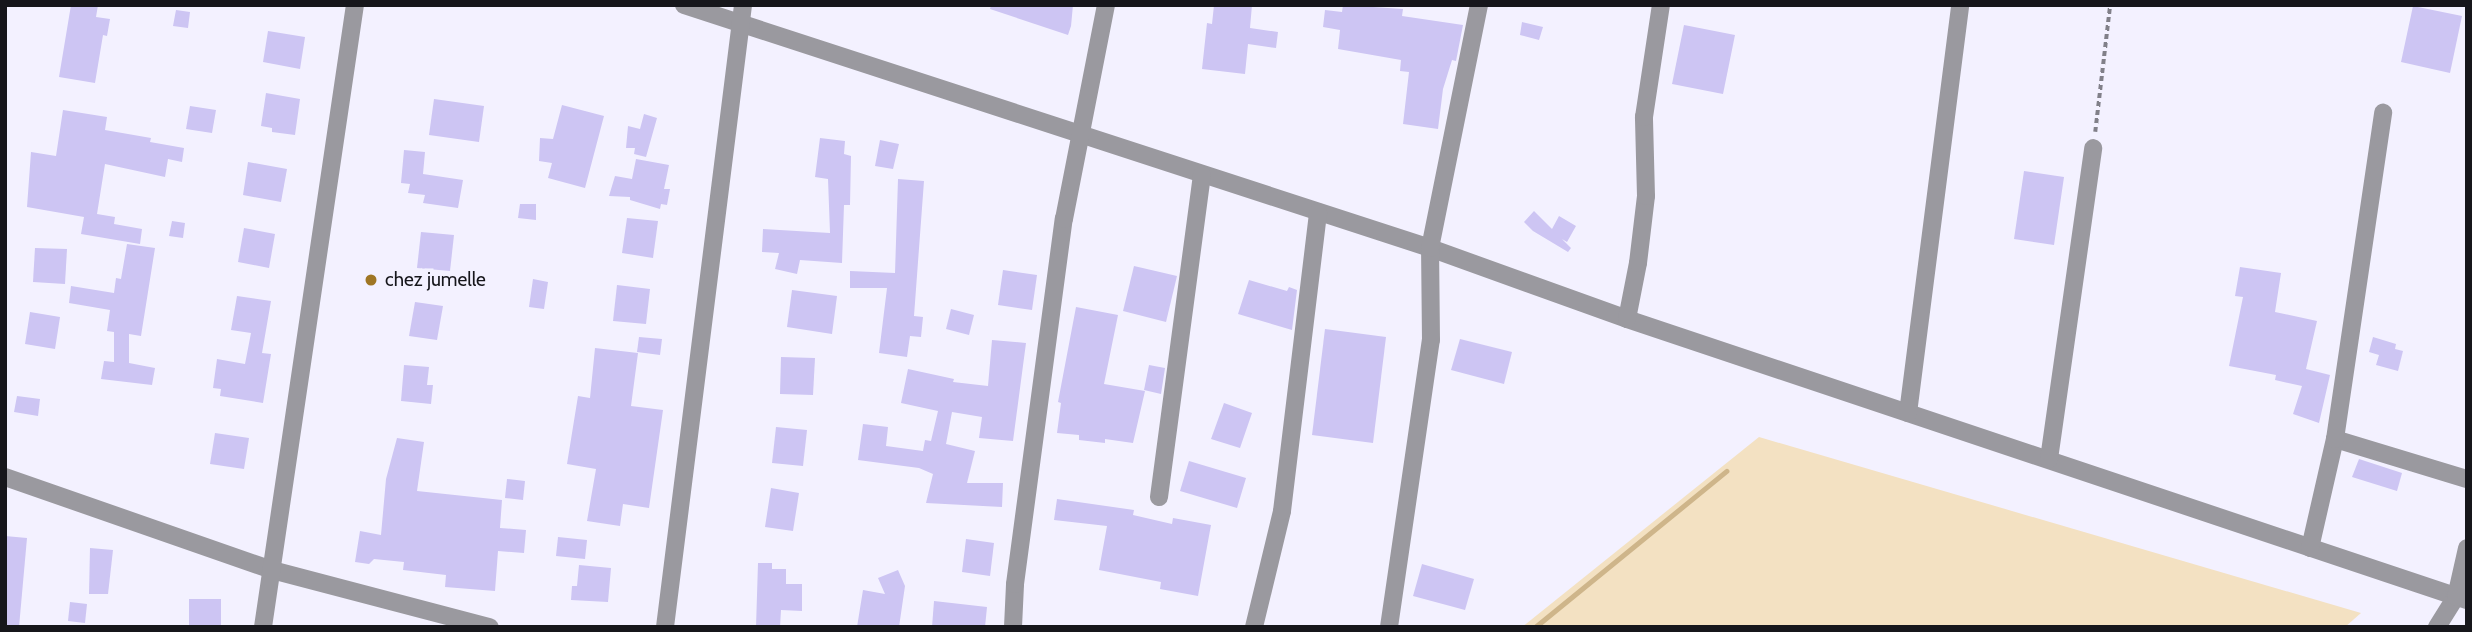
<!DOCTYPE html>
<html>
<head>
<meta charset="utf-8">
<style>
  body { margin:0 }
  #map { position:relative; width:2472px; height:632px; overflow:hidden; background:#f3f1ff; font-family:Cabin,sans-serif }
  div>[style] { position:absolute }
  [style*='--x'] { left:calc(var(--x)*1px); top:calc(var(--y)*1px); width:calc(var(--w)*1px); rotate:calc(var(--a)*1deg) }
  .green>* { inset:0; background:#f3e1c2 }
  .stream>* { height:5px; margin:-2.5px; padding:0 2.5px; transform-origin:2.5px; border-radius:2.5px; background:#ceb58a }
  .building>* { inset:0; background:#cdc5f3 }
  .path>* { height:3.5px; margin-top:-1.75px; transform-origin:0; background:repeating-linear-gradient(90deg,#818089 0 5px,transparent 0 8.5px) }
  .minor>* { height:18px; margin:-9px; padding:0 9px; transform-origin:9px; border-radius:9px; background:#9a999f }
  .dots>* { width:19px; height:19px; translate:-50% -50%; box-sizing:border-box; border:4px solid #f3f1ff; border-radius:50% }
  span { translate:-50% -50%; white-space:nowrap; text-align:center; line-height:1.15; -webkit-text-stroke:7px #f3f1ff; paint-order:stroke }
  .poi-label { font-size:19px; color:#16161b }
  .left { translate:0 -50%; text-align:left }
  .frame { position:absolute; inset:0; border:7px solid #16161b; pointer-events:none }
</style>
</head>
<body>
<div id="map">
  <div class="green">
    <i style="clip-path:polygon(1759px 437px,2361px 613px,2345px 627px,1522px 627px)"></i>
  </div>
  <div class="stream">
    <i style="--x:1535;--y:627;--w:247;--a:-39.2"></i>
  </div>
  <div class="building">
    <i style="clip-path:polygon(71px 5px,98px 5px,96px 17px,110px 19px,107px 36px,103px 35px,95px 83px,59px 77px)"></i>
    <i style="clip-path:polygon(991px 5px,1073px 5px,1071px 26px,1068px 35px,990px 9px)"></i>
    <i style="clip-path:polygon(1214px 5px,1252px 5px,1250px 28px,1278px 32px,1276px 48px,1248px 44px,1245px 74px,1202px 69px,1207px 23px,1212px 24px)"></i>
    <i style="clip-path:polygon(1343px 5px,1403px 9px,1402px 16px,1463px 25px,1456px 61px,1452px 60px,1443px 89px,1438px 129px,1403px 124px,1409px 72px,1400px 71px,1401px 60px,1338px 49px,1340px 30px,1323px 27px,1325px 10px,1342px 12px)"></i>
    <i style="clip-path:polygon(2413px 6px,2462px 16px,2450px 73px,2401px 62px)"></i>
    <i style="clip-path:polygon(176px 10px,190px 12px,188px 28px,173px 26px)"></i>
    <i style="clip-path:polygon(1522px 22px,1543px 27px,1539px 40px,1520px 35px)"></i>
    <i style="clip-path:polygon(1684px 25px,1735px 35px,1723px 94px,1672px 84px)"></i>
    <i style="clip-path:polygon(268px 31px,305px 37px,300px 69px,263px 62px)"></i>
    <i style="clip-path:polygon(266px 93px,300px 99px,295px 135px,272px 132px,272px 128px,261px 126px)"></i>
    <i style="clip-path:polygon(434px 99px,484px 106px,479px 142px,429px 135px)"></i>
    <i style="clip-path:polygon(562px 105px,604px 116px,585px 188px,548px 178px,552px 163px,539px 161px,540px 138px,553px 139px)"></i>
    <i style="clip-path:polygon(190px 106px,216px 110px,212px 133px,186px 129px)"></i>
    <i style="clip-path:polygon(63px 110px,107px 117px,105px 130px,151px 138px,150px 142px,184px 148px,182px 162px,168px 159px,165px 177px,105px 164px,97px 214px,115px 217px,114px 224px,142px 229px,140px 244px,81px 234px,84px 217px,27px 207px,31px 152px,56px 156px)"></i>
    <i style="clip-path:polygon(644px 114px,657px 118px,646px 157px,634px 154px,635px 148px,626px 148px,628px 126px,640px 129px)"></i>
    <i style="clip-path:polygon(820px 138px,845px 141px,844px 154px,851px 156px,850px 205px,844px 205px,842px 263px,800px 260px,797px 274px,775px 269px,779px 253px,762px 252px,763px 229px,830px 233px,828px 179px,815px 177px)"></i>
    <i style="clip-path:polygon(880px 140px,899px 144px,893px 169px,875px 166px)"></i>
    <i style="clip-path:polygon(404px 150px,425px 152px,423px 174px,463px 180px,458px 208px,423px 203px,425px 195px,408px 193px,410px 184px,401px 183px)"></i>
    <i style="clip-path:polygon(636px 159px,669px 165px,664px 189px,670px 189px,667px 205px,661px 204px,660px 209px,630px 200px,630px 197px,609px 196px,615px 176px,632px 179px)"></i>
    <i style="clip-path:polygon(248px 162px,287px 169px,281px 202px,243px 195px)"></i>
    <i style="clip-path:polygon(2024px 171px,2064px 177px,2054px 245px,2014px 239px)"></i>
    <i style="clip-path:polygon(898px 179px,924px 181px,914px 316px,923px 317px,921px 337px,910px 336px,907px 357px,879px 353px,887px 288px,850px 288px,850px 271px,895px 273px)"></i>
    <i style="clip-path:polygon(520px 204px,536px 204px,536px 220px,518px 218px)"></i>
    <i style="clip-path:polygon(1534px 211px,1552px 229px,1559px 216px,1576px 226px,1567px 242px,1562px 239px,1571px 248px,1568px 252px,1533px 231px,1524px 222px)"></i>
    <i style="clip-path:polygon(627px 218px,658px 221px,653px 258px,622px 253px)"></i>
    <i style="clip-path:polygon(172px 221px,185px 223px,183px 238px,169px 236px)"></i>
    <i style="clip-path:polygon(244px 228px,275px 234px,269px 268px,238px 262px)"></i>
    <i style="clip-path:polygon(421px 232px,454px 235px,450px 271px,417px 268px)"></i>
    <i style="clip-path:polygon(127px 244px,155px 248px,141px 336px,129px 334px,129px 363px,155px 368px,152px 385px,101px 379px,104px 361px,114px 362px,114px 332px,107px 331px,110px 310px,69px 303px,71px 286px,114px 293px,116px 278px,121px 279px)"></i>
    <i style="clip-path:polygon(35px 248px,67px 249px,65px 284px,33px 282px)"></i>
    <i style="clip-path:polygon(1134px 266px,1177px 276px,1166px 322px,1123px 311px)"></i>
    <i style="clip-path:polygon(2240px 267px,2281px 273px,2275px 312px,2317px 321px,2306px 369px,2330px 375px,2319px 423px,2293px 414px,2302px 386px,2275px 380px,2276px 375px,2229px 366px,2243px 297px,2235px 296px)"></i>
    <i style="clip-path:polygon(1003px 270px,1037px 275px,1032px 310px,998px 305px)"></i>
    <i style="clip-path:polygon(533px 279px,548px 282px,544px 309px,529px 307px)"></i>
    <i style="clip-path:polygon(1249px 280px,1287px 291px,1289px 287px,1297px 290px,1292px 330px,1238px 314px)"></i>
    <i style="clip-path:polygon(617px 285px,650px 289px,646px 324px,613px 321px)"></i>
    <i style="clip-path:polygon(792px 290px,837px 296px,832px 334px,787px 327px)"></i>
    <i style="clip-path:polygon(237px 296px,271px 301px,262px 353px,271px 354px,263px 403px,220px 396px,221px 389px,213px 388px,217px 359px,245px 364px,251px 333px,231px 330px)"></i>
    <i style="clip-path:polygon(415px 302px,443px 306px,437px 340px,409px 336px)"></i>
    <i style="clip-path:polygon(1076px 307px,1118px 315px,1104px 384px,1145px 391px,1133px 443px,1105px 439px,1105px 443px,1079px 440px,1079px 435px,1057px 433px,1061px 403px,1058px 402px)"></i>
    <i style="clip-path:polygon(951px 309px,974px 315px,969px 335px,946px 329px)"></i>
    <i style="clip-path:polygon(30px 312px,60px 317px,55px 349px,25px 344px)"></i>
    <i style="clip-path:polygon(1325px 329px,1386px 337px,1373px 443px,1312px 435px)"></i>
    <i style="clip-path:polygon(639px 337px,662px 339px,660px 355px,637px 352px)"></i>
    <i style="clip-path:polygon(2373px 337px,2396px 344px,2395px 349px,2403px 351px,2398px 371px,2376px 365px,2379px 355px,2369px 352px)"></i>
    <i style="clip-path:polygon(1460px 339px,1512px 352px,1504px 384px,1451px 370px)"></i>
    <i style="clip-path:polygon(992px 340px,1026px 343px,1013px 441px,979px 438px,982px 417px,952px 412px,946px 444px,975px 451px,967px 483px,1003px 483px,1002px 507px,926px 503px,933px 474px,919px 468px,858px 460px,863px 424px,888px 427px,886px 446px,923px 451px,925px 440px,931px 441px,938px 411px,901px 403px,908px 369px,954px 379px,953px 382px,988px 386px)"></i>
    <i style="clip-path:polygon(595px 348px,638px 353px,631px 406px,663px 410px,649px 508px,623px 504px,620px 526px,587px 521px,596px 469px,567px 464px,578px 396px,590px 398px)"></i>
    <i style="clip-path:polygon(781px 357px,815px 358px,813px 395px,780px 394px)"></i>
    <i style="clip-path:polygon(404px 365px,429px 367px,427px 385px,433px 385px,431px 404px,401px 401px)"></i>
    <i style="clip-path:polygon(1149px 365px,1165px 368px,1161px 394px,1144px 390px)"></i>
    <i style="clip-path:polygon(17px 396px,40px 399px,38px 416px,14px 412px)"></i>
    <i style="clip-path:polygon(1224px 403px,1252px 413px,1240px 448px,1211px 439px)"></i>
    <i style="clip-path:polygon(776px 427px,807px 430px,803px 466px,772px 463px)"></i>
    <i style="clip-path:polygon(215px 433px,249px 438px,244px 469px,210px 464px)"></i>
    <i style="clip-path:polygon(397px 438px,424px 442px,417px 491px,502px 500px,500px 528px,526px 530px,524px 553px,498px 551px,495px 591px,445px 587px,446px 575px,403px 570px,404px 562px,374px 559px,369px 564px,355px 562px,360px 531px,381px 535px,386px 479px)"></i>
    <i style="clip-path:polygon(2359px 459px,2402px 473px,2397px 491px,2352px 477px)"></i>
    <i style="clip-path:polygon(1189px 461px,1246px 478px,1237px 508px,1180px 491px)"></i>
    <i style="clip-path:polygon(507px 479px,525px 481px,523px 500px,505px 498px)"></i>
    <i style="clip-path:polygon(771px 488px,799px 493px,793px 531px,765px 527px)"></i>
    <i style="clip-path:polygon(1057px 499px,1134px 510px,1133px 515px,1172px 524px,1173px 518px,1211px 525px,1198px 596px,1160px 589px,1161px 582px,1099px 570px,1107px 526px,1054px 520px)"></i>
    <i style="clip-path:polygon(5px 536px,27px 538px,19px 627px,5px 627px)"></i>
    <i style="clip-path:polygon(558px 537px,587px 540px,585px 559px,556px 556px)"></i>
    <i style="clip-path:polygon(966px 539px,994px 543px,990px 576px,962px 572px)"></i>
    <i style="clip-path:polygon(90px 548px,113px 550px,108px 594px,89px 594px)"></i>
    <i style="clip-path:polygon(758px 563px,772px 563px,772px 569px,786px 569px,786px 584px,802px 584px,802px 611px,781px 610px,780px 627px,756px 627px)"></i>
    <i style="clip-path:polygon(1422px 564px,1474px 579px,1465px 610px,1413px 596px)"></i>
    <i style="clip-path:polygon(579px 565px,611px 568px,608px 602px,571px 600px,572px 586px,577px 586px)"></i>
    <i style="clip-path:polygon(898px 570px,905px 586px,899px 627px,857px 627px,863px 590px,885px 594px,878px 578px)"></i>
    <i style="clip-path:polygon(189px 599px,221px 599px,221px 627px,189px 627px)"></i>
    <i style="clip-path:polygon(934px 601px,987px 607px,985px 627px,932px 627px)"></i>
    <i style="clip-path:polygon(70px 602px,87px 604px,85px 623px,68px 621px)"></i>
  </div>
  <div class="path">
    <i style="--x:2095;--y:132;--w:128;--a:-83.3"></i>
  </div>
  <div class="minor">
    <i style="--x:684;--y:5;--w:785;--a:18.04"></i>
    <i style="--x:1430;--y:248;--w:209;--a:19.8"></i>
    <i style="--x:1627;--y:319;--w:886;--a:18.5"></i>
    <i style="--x:1627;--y:319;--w:57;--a:-78.9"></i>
    <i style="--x:1638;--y:263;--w:67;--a:-83.2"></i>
    <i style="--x:1646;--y:196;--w:79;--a:-91.5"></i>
    <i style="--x:1644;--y:117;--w:113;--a:-81.4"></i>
    <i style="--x:1908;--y:413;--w:411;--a:-82.7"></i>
    <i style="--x:2335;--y:439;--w:138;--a:16.9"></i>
    <i style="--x:2049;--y:459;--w:314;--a:-81.9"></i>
    <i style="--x:5;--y:477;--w:283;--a:19.2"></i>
    <i style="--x:272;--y:570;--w:225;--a:14.7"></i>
    <i style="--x:1159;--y:497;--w:325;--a:-82.4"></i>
    <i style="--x:2310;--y:548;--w:112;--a:-77.1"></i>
    <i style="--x:2335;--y:439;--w:330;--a:-81.6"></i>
    <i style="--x:263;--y:627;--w:629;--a:-81.59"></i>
    <i style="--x:665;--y:627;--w:627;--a:-82.85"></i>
    <i style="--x:1013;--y:627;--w:43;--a:-87.3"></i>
    <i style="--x:1015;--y:584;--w:368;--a:-82.4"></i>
    <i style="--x:1064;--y:219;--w:218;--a:-78.9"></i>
    <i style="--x:1254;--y:627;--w:119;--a:-76.4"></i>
    <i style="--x:1282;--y:511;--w:301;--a:-83.1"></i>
    <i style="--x:1389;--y:627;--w:290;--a:-81.7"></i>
    <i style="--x:1431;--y:340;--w:92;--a:-90.6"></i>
    <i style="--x:1430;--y:248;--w:248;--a:-78.6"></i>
    <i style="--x:2437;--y:627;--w:36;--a:-58"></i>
    <i style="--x:2456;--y:597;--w:50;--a:-77.3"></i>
  </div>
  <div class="dots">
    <i style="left:371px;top:280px;background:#9f7624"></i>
  </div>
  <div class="poi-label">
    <span class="left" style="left:385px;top:280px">chez jumelle</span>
  </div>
  <div class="frame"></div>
</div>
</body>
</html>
